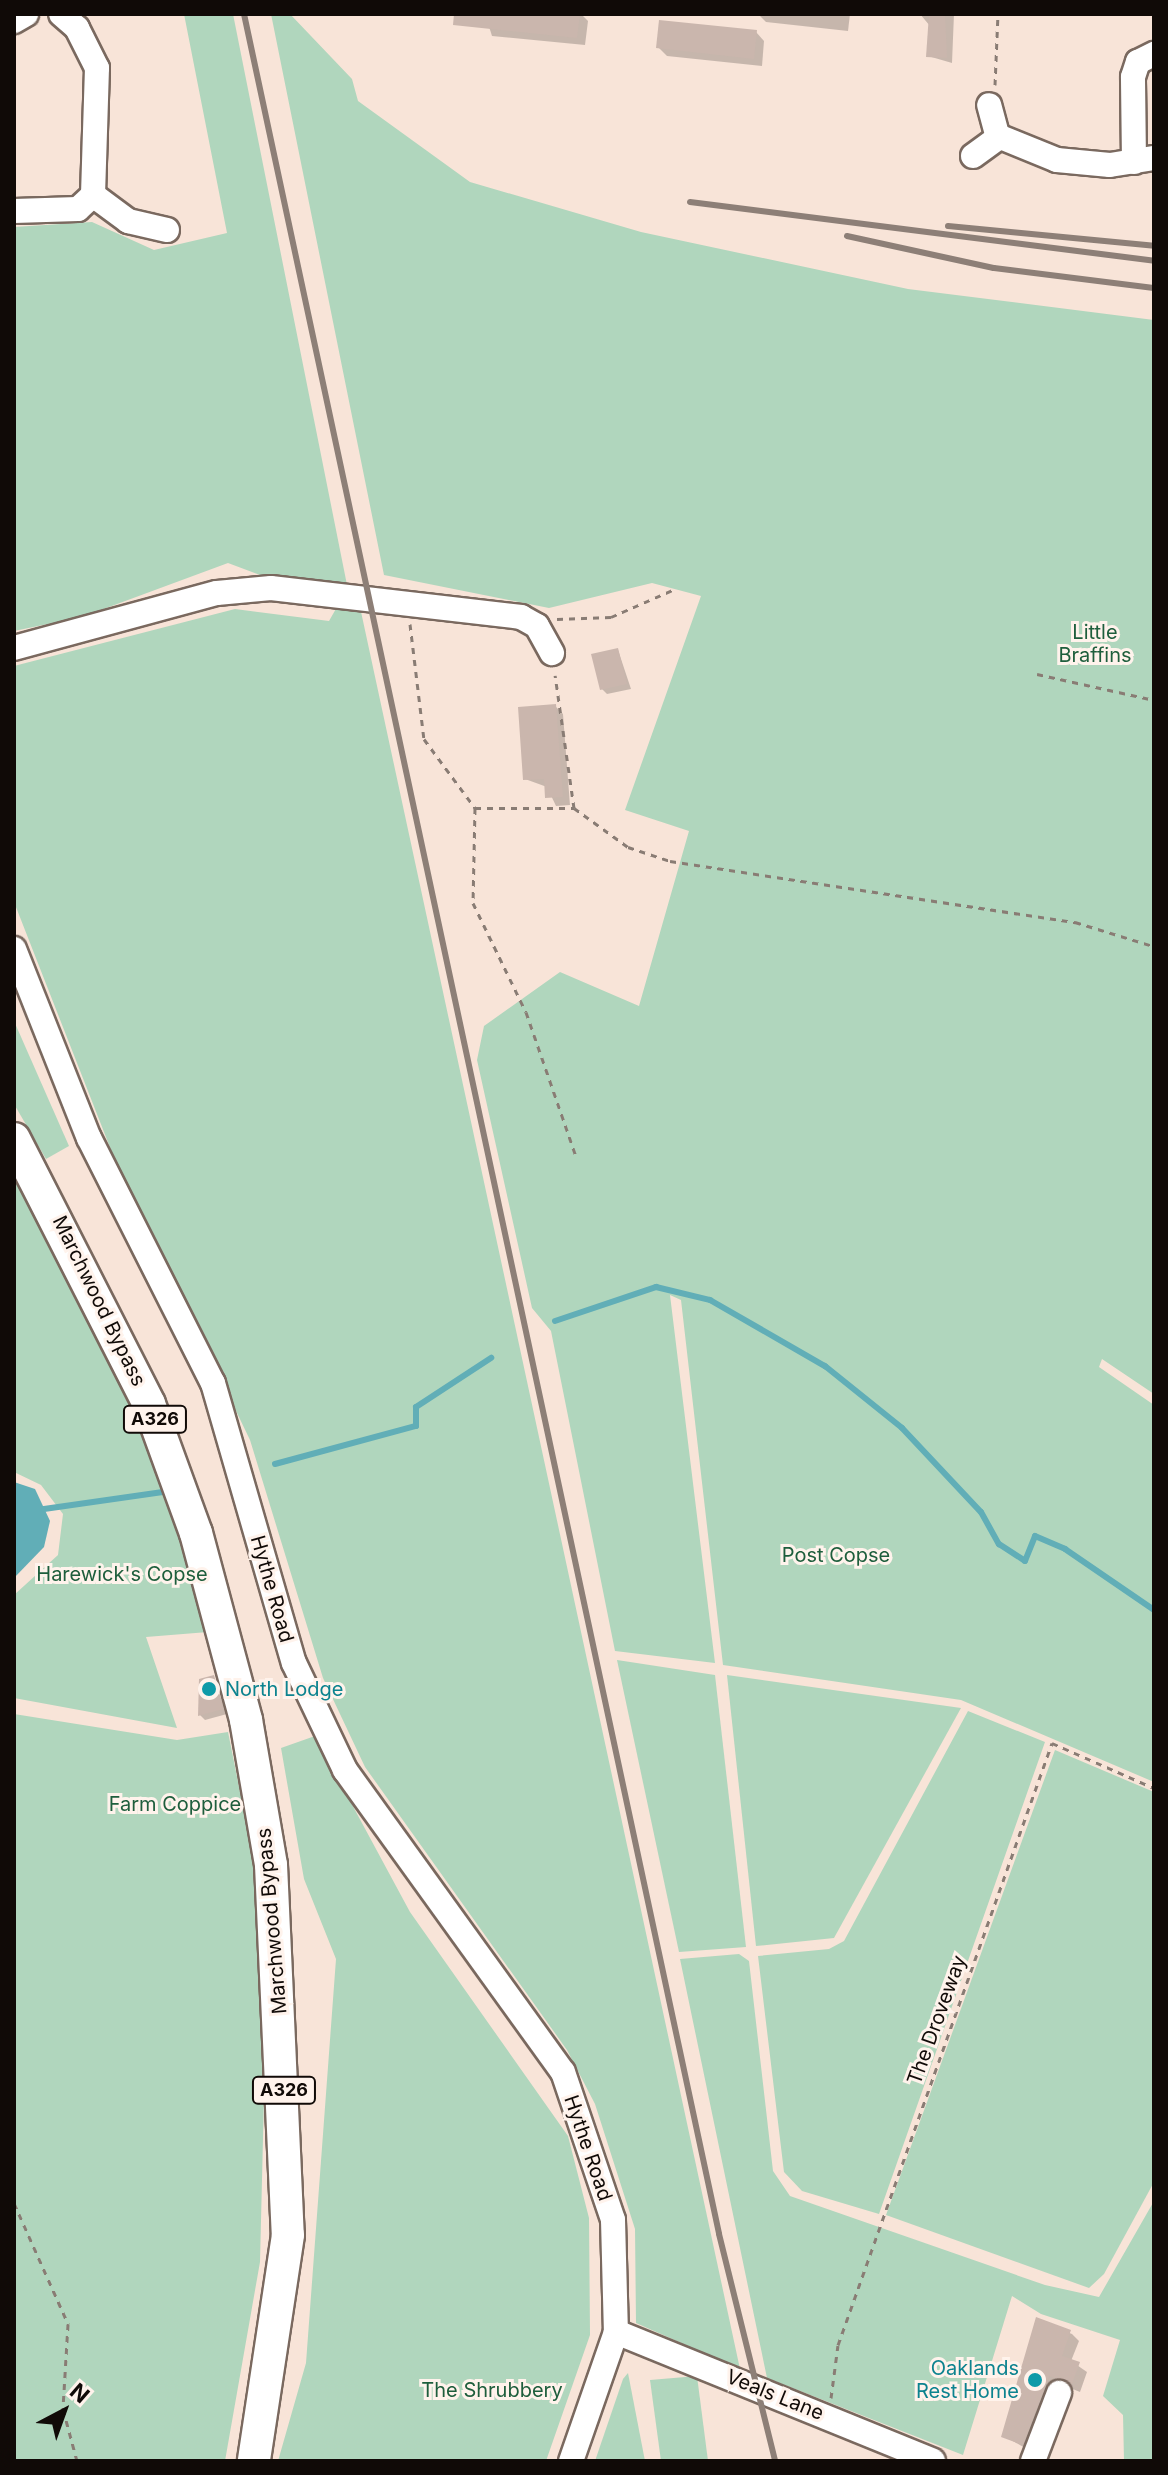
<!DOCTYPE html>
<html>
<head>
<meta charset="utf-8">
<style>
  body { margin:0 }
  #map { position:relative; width:1168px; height:2475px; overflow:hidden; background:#f8e4d8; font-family:Inter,sans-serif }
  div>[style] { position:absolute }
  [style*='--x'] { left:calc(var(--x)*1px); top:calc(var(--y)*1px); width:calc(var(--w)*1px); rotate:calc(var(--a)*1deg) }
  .green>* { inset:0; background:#b0d6bd }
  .water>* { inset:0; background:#61aeb7 }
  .shadow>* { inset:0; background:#0003 }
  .stream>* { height:6px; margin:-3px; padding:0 3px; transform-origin:3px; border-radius:3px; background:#61aeb7 }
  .building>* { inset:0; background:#cab6ad }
  .path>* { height:3px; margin-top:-1.5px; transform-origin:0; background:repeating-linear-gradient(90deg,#897c74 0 6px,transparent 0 12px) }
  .roads { filter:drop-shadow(2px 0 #7a695f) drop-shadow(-2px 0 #7a695f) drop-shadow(0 2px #7a695f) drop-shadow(0 -2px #7a695f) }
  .minor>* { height:24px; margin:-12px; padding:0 12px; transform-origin:12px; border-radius:12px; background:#fff }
  .major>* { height:32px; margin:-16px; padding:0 16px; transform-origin:16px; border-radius:16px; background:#fff }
  .rail>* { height:6px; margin:-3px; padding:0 3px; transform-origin:3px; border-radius:3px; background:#8d7f77 }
  .dots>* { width:22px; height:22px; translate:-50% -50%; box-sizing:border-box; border:4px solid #fff3ec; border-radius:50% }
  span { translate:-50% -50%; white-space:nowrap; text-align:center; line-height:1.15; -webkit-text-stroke:6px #fff3ec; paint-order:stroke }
  .shield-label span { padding:2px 6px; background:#fff3ec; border:2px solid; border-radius:6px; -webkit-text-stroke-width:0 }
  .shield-label { font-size:18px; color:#100a07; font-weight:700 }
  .park-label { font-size:20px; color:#1e5e3c }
  .street-label { font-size:20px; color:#100a07 }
  .culture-label { font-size:20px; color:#0d838f }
  .left { translate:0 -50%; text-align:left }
  .right { translate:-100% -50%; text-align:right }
  .frame { position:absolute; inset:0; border:16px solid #100a07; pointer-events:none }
  .north { position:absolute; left:24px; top:2371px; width:80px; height:80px; -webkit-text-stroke:6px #fff3ec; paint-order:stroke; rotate:41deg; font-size:22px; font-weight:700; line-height:32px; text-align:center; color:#100a07 }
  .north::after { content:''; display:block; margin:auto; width:28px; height:36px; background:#100a07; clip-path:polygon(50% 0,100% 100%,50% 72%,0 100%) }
</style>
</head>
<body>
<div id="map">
  <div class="green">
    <i style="clip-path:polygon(184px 14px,233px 14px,347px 585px,260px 575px,228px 563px,82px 617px,14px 631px,14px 227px,92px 222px,154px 250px,227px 233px)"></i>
    <i style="clip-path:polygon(271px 14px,290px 14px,352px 79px,358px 101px,470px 182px,641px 232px,908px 289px,1154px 320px,1154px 1394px,1102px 1359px,1099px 1367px,1154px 1405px,1154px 1782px,961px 1700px,723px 1665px,681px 1300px,670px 1295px,715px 1663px,615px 1651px,551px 1331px,532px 1308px,477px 1060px,484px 1026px,560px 972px,639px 1006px,689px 831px,625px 810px,701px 596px,652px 583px,549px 608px,384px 575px)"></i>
    <i style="clip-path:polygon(337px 607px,360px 607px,740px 2369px,636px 2323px,635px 2229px,595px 2104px,567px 2050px,365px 1767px,323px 1678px,250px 1440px,113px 1155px,14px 902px,14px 666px,235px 609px,329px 621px)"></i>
    <i style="clip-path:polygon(14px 1021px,69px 1146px,46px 1159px,14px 1104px)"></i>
    <i style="clip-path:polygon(14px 1175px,135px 1411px,181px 1538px,208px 1632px,146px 1637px,177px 1728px,14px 1698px,14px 1595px,58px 1555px,63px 1514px,41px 1485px,14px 1472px)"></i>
    <i style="clip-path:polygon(617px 1660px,715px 1675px,746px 1947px,679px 1952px)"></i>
    <i style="clip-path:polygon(727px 1675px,961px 1708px,834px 1938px,756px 1946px)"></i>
    <i style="clip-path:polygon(968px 1711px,1045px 1742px,879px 2214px,802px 2191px,784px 2172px,758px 1956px,829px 1949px,844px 1941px)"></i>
    <i style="clip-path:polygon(14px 1714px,177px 1740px,228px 1732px,255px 1866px,267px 1974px,260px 2262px,225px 2461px,14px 2461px)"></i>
    <i style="clip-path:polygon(315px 1736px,410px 1912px,568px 2136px,589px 2218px,590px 2335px,546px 2461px,278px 2461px,306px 2363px,336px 1959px,304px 1879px,281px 1748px)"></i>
    <i style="clip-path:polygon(1055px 1750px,1154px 1792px,1154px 2182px,1104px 2274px,1089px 2288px,886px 2215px)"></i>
    <i style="clip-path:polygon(739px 1954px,749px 1961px,773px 2171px,790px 2196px,1045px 2285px,1099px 2297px,1154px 2201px,1154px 2461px,1124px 2461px,1123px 2415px,1103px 2396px,1120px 2340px,1041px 2314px,1012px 2296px,963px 2455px,767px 2378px,680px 1959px)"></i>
    <i style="clip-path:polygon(628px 2373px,645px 2461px,595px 2461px,623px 2379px)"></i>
    <i style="clip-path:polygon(697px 2376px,708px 2461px,661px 2461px,650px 2380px)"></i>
  </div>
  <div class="water">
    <i style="clip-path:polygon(14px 1482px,35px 1489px,50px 1521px,44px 1547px,14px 1578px)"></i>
  </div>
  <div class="shadow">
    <i style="clip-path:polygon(485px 14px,581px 14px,588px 21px,585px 45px,492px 36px)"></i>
    <i style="clip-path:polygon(758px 14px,850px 14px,848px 31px,766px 22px)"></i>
    <i style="clip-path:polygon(920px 14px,954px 14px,952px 63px,928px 56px,930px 26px)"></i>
    <i style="clip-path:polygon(756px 32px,764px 41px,762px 66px,667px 56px,658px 47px)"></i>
    <i style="clip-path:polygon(618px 650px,631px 689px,607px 694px,602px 689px)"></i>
    <i style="clip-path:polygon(555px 706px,563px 714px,570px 805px,556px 806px,547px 787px,525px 779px)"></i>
    <i style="clip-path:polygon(213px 1677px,227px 1714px,205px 1720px,200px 1715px)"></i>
    <i style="clip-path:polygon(1037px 2320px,1072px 2334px,1057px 2364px,1072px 2334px,1079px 2341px,1071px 2361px,1087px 2372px,1080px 2392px,1058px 2383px,1032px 2452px,1004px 2436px)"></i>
  </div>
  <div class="stream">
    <i style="--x:555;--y:1321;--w:107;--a:-18.6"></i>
    <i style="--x:656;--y:1287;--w:56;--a:13.5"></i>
    <i style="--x:710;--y:1300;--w:133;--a:29.9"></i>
    <i style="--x:825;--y:1366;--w:99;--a:38.8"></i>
    <i style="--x:902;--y:1428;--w:115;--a:46.8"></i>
    <i style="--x:981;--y:1512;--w:37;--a:61"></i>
    <i style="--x:999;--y:1544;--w:31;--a:33"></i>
    <i style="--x:1025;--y:1561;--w:27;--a:-68"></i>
    <i style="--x:1035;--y:1536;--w:33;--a:23"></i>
    <i style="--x:1065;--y:1549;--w:108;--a:34.4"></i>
    <i style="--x:275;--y:1464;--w:146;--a:-15.1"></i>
    <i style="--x:416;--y:1426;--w:19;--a:-90"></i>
    <i style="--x:416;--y:1407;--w:90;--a:-33.2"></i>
    <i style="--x:44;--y:1509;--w:120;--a:-8.1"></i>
  </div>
  <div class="building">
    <i style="clip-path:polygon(454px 14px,580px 14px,577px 38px,453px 25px)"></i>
    <i style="clip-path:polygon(929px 14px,945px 14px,947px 58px,926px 57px)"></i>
    <i style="clip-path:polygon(659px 20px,757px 30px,754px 59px,656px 48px)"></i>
    <i style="clip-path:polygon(618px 648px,627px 684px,600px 690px,591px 654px)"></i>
    <i style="clip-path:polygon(556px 704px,563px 797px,545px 798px,544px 779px,523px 780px,518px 707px)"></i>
    <i style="clip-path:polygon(214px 1675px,223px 1709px,198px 1716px,199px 1679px)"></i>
    <i style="clip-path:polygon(1036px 2317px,1071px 2330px,1062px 2356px,1080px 2362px,1072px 2384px,1049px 2376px,1023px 2445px,1001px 2437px)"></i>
  </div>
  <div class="path">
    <i style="--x:995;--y:85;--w:71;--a:-87.6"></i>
    <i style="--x:557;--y:619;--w:54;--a:-2.1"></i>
    <i style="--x:611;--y:617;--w:70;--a:-23.6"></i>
    <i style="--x:410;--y:624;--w:116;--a:83.1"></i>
    <i style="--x:424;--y:739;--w:86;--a:53.5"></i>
    <i style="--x:475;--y:808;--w:99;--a:0"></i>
    <i style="--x:574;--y:808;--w:134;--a:-98.1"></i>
    <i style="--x:1037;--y:674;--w:120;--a:12.5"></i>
    <i style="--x:475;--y:808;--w:95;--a:91.2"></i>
    <i style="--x:473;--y:903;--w:121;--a:64.1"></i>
    <i style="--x:526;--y:1012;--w:152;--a:70.9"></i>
    <i style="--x:574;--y:808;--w:67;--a:35.8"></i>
    <i style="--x:628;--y:847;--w:44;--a:18.4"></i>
    <i style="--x:670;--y:861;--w:410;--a:8.6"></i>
    <i style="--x:1075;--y:922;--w:82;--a:17.1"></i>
    <i style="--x:14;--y:2203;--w:133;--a:65.9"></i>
    <i style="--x:68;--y:2324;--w:85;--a:93.4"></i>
    <i style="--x:63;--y:2409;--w:54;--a:74.9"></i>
    <i style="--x:831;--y:2398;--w:53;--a:-82.5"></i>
    <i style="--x:838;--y:2345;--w:639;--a:-70.43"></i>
    <i style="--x:1052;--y:1743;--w:111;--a:23.8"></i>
  </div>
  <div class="roads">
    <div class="minor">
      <i style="--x:14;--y:21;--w:14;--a:-30"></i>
      <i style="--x:998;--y:136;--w:64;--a:22.1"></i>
      <i style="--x:1057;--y:160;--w:53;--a:5.4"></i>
      <i style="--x:1110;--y:165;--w:45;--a:-9"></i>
      <i style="--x:973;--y:156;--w:31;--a:-36"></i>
      <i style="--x:998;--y:138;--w:34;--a:-105"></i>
      <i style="--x:1134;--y:162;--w:85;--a:-90.7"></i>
      <i style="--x:1133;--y:77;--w:16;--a:-72"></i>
      <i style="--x:1138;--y:62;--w:18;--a:-27"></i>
      <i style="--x:93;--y:195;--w:44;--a:36.6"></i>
      <i style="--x:128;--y:221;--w:40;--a:13"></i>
      <i style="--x:14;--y:211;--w:64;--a:-1.8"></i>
      <i style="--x:78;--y:209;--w:21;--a:-43"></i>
      <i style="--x:93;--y:195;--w:127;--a:-88.2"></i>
      <i style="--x:97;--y:68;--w:45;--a:-116.6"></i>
      <i style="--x:77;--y:28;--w:21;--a:-139"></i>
      <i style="--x:14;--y:648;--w:210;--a:-15.2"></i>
      <i style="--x:217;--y:593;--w:54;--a:-5.3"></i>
      <i style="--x:271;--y:588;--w:252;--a:6.6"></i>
      <i style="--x:521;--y:617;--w:18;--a:29"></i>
      <i style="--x:537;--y:626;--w:31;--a:61"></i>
      <i style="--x:14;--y:949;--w:203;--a:68.4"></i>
      <i style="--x:89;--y:1138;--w:275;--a:63.2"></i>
      <i style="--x:213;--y:1383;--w:291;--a:73.9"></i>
      <i style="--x:294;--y:1663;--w:119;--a:64.5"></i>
      <i style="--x:345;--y:1770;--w:372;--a:54.2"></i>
      <i style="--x:563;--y:2072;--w:156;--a:71.3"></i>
      <i style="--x:613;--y:2220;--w:112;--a:88.5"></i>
      <i style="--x:616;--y:2332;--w:137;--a:109.2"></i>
      <i style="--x:616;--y:2332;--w:342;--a:22.1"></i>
      <i style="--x:1033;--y:2461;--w:73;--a:-69.1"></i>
    </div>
    <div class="major">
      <i style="--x:14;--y:1139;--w:297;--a:63"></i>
      <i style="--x:149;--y:1404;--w:137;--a:70"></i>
      <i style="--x:196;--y:1533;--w:194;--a:75"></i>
      <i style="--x:246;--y:1720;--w:147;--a:80.2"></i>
      <i style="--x:271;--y:1865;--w:370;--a:87.4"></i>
      <i style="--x:288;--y:2235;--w:229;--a:98.6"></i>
    </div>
  </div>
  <div class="rail">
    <i style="--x:244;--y:14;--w:2270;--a:77.92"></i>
    <i style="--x:719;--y:2234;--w:234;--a:76.1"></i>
    <i style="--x:690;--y:202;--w:468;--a:7.2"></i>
    <i style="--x:948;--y:226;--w:207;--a:5.5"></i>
    <i style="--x:847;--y:236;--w:150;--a:12.3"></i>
    <i style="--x:994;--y:268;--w:161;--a:7.1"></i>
  </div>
  <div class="dots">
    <i style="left:209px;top:1689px;background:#0f9aa8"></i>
    <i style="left:1035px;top:2380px;background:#0f9aa8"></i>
  </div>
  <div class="shield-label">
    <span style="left:155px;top:1419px">A326</span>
    <span style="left:284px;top:2090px">A326</span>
  </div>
  <div class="park-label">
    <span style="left:1095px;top:644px">Little<br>Braffins</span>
    <span style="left:836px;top:1555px">Post Copse</span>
    <span style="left:122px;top:1574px">Harewick's Copse</span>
    <span style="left:175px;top:1804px">Farm Coppice</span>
    <span style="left:492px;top:2390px">The Shrubbery</span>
  </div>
  <div class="street-label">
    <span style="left:99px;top:1301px;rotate:64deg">Marchwood Bypass</span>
    <span style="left:272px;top:1589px;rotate:74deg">Hythe Road</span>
    <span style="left:272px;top:1921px;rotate:-95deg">Marchwood Bypass</span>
    <span style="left:937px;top:2020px;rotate:-70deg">The Droveway</span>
    <span style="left:588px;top:2148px;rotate:71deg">Hythe Road</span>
    <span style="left:775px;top:2395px;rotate:22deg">Veals Lane</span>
  </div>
  <div class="culture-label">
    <span class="left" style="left:225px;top:1689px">North Lodge</span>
    <span class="right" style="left:1019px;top:2380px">Oaklands<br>Rest Home</span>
  </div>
  <div class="frame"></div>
  <div class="north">N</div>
</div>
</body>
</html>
